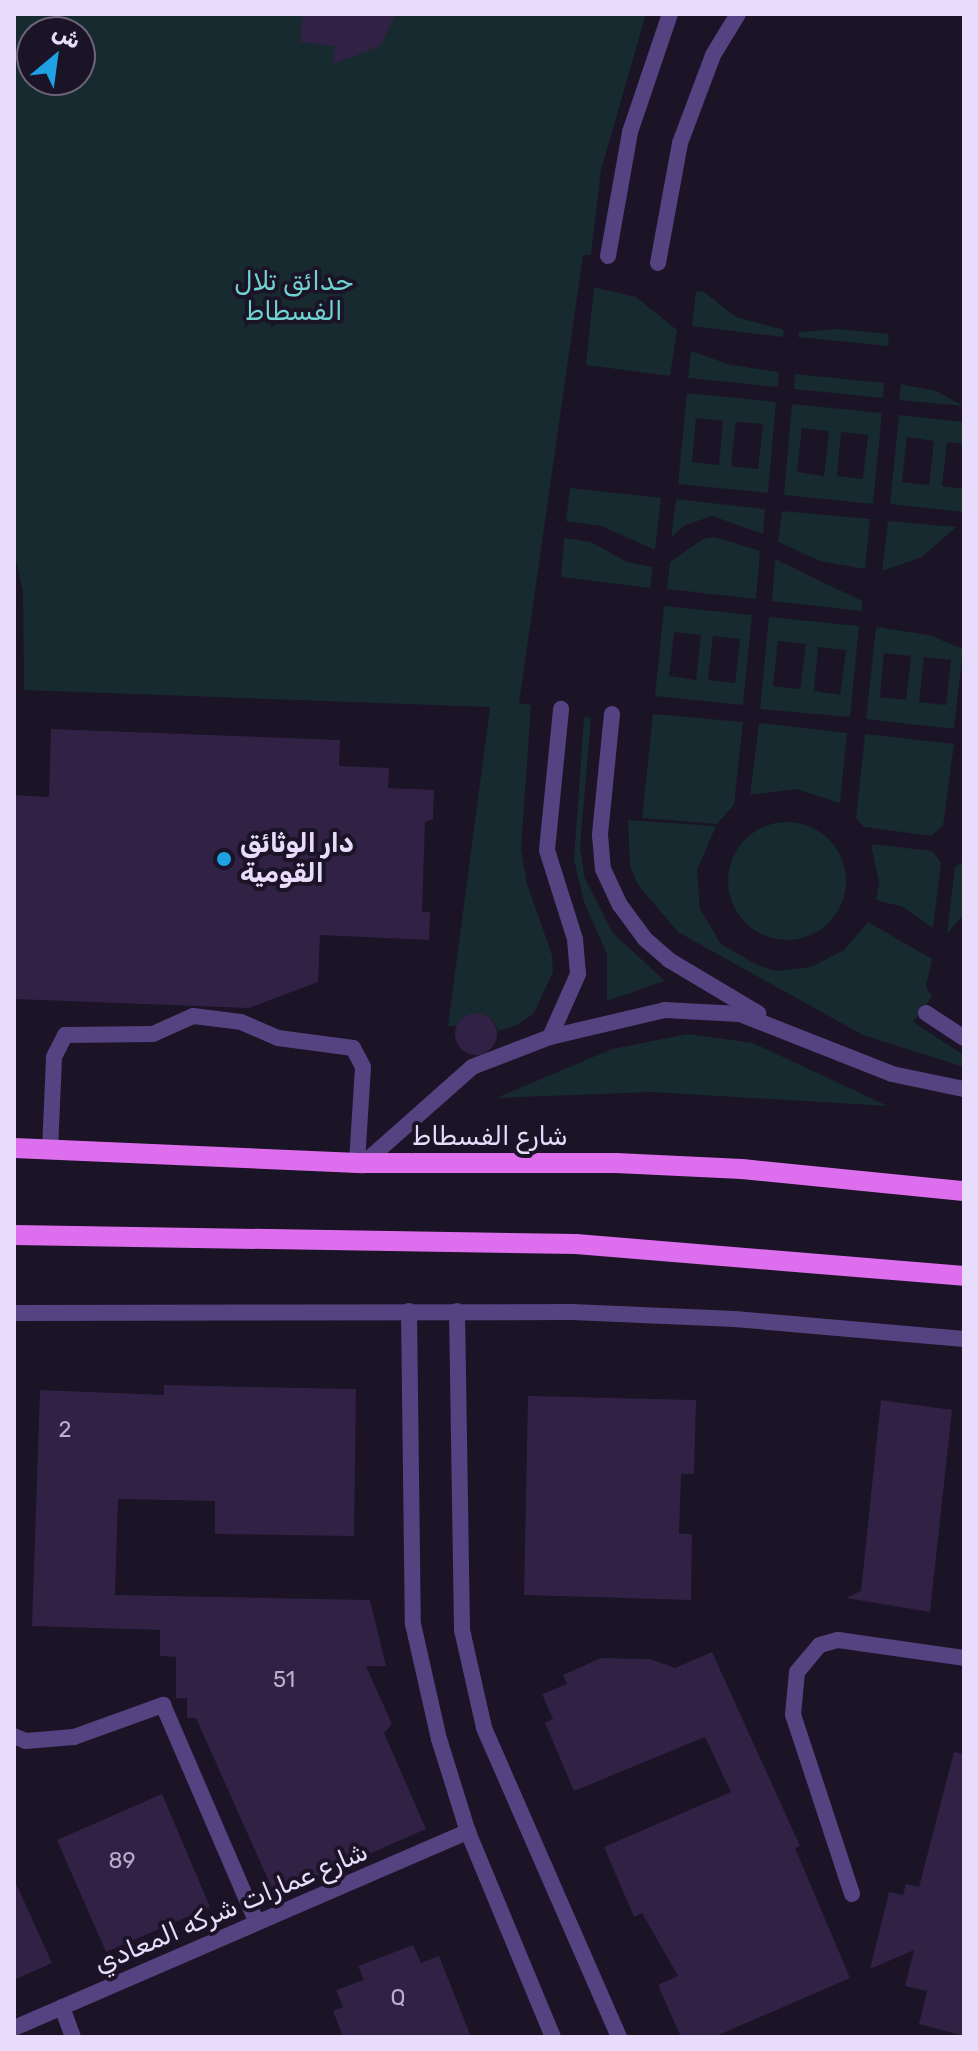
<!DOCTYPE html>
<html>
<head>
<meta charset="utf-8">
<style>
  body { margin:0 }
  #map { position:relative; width:978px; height:2051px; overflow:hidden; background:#1b1326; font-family:Rubik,Cairo,sans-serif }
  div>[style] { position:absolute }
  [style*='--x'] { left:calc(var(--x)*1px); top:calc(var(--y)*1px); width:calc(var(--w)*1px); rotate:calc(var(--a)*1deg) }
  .green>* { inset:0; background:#162a2f }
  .round { border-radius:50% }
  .building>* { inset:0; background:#312145 }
  .lane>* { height:16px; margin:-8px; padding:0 8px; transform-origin:8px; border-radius:8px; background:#544380 }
  .street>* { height:16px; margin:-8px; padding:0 8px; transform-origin:8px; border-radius:8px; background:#544380 }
  .primary>* { height:20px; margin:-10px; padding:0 10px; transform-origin:10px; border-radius:10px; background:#dd6fee }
  .dots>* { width:22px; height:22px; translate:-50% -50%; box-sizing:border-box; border:4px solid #1b1326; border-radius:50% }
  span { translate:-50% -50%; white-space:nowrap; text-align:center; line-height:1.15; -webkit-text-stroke:8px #1b1326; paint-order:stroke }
  .number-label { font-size:22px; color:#baadce }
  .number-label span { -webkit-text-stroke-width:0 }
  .park-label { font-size:26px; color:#6fd3d2 }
  .poi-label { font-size:26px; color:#e7dcfb; font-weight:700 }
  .left { translate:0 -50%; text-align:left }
  .street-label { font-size:26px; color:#e7dcfb }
  .frame { position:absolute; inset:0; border:16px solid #e7dcfb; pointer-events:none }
  .north { position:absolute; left:16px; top:16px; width:80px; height:80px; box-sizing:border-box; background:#1b1326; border:2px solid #6d637b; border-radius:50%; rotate:29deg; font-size:22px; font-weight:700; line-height:32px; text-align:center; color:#e7dcfb }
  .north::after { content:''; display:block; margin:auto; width:28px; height:36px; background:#1ea2e5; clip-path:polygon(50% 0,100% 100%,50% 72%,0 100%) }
</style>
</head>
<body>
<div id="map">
  <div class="green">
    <i style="clip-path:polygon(evenodd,14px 14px,646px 14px,601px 170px,591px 255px,583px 255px,519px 703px,531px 705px,521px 850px,527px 884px,552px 955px,553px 972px,534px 1013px,518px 1025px,498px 1031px,493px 1020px,473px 1013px,457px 1026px,448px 1026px,490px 707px,24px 690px,23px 592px,14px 552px,14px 14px,32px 32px,80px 32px,80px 80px,32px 80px,32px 32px)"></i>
    <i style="clip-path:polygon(594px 287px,636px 297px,677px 330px,670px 376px,586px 365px)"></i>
    <i style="clip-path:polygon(696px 291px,704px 292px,736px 317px,784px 330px,783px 337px,692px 326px)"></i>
    <i style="clip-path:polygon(838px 329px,889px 334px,888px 346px,798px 337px,799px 332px)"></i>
    <i style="clip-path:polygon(691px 351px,731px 365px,779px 372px,778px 387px,688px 378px)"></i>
    <i style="clip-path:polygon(795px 374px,884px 383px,883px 398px,794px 389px)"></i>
    <i style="clip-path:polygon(901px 384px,936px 391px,964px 406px,899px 400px)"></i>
    <i style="clip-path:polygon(evenodd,687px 393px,776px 402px,768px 493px,678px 484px,687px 393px,696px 418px,723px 421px,719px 465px,692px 462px,696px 418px,687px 393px,736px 422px,763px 424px,758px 469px,731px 466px,736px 422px)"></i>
    <i style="clip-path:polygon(evenodd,792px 404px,882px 413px,873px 504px,784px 495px,792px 404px,802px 428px,829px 431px,824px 476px,797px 472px,802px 428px,792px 404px,841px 432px,868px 435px,863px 479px,837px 476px,841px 432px)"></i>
    <i style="clip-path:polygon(evenodd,899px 415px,964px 422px,964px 444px,947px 442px,942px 486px,964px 489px,964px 512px,890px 504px,899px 415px,907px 437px,934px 441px,929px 485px,902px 482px,907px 437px)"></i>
    <i style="clip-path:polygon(570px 488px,661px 498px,655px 550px,601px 526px,566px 521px)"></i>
    <i style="clip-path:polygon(676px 499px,765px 509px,763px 534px,712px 516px,685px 525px,671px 538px)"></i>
    <i style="clip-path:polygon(782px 511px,870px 519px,865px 569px,820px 561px,778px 542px)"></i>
    <i style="clip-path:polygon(888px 521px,956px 527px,922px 557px,882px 571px)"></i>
    <i style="clip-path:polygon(715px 537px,760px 551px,756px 599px,667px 589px,670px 562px,703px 539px)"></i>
    <i style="clip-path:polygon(564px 538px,591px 542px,627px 562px,653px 567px,650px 588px,561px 577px)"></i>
    <i style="clip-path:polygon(775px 559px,862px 601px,862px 611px,772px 601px)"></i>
    <i style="clip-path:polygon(evenodd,664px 606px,752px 615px,743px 705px,655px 696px,664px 606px,674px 632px,701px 635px,696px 680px,669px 676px,674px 632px,664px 606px,713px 636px,740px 639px,735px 683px,708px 680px,713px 636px)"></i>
    <i style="clip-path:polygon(evenodd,769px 617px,859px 626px,850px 717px,760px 709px,769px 617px,778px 641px,806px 644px,800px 689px,773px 686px,778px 641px,769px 617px,818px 647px,846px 650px,840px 695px,814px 691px,818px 647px)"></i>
    <i style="clip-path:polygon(evenodd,876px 627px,929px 635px,963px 649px,954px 729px,866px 719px,876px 627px,884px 653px,911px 656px,906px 700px,880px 697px,884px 653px,876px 627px,924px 657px,951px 660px,946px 705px,919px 702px,924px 657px)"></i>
    <i style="clip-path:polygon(653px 714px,743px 722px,734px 805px,717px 824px,642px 818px)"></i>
    <i style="clip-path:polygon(584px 717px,591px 718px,580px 848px,585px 879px,613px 933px,665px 981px,607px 1001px,607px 954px,584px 902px,574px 860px)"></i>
    <i style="clip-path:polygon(759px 723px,847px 733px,840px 803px,796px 789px,750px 795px)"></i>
    <i style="clip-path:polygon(865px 734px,954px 744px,943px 826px,931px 836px,864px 827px,856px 818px)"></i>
    <i style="clip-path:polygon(628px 820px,716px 826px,697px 870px,700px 909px,721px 944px,757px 965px,776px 971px,811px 967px,844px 950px,868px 922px,932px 959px,926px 986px,932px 997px,913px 1022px,964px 1055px,964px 1067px,863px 1035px,678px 932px,638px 885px,630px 866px)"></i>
    <i class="round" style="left:728px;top:822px;width:118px;height:118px"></i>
    <i style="clip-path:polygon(871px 844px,932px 851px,941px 863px,933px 928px,903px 907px,876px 900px,879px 883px)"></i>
    <i style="clip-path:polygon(964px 861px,964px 914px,947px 934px,955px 867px)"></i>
    <i style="clip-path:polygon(688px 1034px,753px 1043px,888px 1106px,652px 1092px,496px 1098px,612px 1049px)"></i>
  </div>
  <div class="building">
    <i style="clip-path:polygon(303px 14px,396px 14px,380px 46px,333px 64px,335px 46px,300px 42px)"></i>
    <i style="clip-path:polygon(51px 729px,340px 740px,339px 766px,389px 768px,388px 788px,434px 790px,433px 819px,425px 822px,422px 912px,430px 912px,429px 940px,320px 935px,318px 982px,249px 1008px,14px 999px,14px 795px,49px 797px)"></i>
    <i class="round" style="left:455px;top:1013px;width:42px;height:42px"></i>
    <i style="clip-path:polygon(164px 1385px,356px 1389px,354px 1536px,215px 1534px,215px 1501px,118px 1499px,115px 1595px,370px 1600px,386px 1666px,366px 1666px,392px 1724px,384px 1733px,426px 1829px,275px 1895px,196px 1718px,187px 1718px,187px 1698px,176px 1698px,176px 1657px,160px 1656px,160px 1630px,32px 1626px,40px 1390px,164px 1395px)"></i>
    <i style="clip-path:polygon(528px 1396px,696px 1400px,694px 1474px,681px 1474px,679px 1534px,692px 1534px,691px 1600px,524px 1595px)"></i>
    <i style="clip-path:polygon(881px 1400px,952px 1410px,930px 1612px,846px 1598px,861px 1591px)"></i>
    <i style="clip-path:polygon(712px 1652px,800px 1846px,795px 1848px,850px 1978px,714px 2037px,681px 2037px,658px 1985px,678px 1976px,642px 1913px,634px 1917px,604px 1847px,731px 1792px,705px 1737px,574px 1791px,545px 1723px,553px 1719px,542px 1694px,567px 1684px,563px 1675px,601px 1658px,650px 1659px,675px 1668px)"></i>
    <i style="clip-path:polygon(954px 1752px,964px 1754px,964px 2036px,919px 2024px,927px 1991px,905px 1986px,914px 1950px,870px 1969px,889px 1892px,903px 1895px,906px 1884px,919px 1887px)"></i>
    <i style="clip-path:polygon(162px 1794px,210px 1907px,106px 1952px,57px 1840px)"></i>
    <i style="clip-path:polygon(14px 1879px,52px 1963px,14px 1980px)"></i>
    <i style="clip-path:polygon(413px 1945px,421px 1963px,439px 1956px,471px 2037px,343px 2037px,333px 2011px,343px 2007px,336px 1990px,364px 1980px,358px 1966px)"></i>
  </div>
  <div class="lane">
    <i style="--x:608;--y:256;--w:126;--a:-79.9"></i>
    <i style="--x:630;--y:132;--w:125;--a:-71.3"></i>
    <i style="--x:658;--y:263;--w:122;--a:-79.6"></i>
    <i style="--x:680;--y:143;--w:94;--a:-69.4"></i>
    <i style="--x:713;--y:55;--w:48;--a:-58.6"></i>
    <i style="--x:612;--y:714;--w:122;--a:95.7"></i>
    <i style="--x:600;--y:835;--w:34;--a:85"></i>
    <i style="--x:603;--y:869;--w:40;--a:65"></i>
    <i style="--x:620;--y:905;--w:42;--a:53.7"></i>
    <i style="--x:645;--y:939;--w:32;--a:41"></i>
    <i style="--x:669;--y:960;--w:104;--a:30.8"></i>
    <i style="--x:926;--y:1013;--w:45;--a:33.3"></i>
    <i style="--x:550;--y:1037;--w:69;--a:-66"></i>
    <i style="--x:578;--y:974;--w:35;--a:-95"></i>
    <i style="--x:575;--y:939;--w:93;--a:-107.5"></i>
    <i style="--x:547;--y:850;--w:142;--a:-84.3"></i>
    <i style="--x:50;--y:1150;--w:93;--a:-87.5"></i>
    <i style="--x:54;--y:1057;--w:25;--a:-63"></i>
    <i style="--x:65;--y:1035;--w:88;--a:-0.7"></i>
    <i style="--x:153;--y:1034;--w:44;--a:-24.2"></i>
    <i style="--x:193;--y:1016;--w:48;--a:7.1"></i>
    <i style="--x:241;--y:1022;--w:40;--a:23.4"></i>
    <i style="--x:278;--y:1038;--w:76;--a:7.6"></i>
    <i style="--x:353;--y:1048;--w:21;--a:62"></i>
    <i style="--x:363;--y:1067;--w:95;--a:93.6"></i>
    <i style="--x:364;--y:1163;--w:144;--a:-41.6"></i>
    <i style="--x:472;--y:1067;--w:84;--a:-21"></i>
    <i style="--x:550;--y:1037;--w:118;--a:-13.2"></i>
    <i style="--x:665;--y:1010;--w:75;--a:3.1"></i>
    <i style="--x:740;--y:1014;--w:163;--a:21.5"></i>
    <i style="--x:892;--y:1074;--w:74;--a:11.8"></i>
  </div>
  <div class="street">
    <i style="--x:409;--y:1311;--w:313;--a:89.3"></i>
    <i style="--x:413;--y:1624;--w:118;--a:77.3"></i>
    <i style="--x:439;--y:1739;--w:97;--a:72.7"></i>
    <i style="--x:468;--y:1832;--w:222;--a:67.5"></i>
    <i style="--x:457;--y:1311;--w:319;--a:89.1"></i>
    <i style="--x:462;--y:1630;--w:100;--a:77.3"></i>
    <i style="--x:484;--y:1728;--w:337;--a:66.4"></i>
    <i style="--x:14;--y:1313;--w:558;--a:-0.1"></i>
    <i style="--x:572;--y:1312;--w:163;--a:2.5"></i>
    <i style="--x:735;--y:1319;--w:230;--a:5"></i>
    <i style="--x:14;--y:1736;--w:13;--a:23"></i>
    <i style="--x:26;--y:1741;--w:48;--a:-4.8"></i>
    <i style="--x:74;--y:1737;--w:95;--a:-19.8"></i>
    <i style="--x:163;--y:1705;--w:237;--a:66.7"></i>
    <i style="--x:852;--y:1894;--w:188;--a:-108.2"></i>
    <i style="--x:793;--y:1715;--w:43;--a:-84.7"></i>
    <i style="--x:797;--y:1672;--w:35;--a:-50"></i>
    <i style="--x:820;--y:1645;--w:19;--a:-16"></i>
    <i style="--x:838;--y:1640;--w:127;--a:8.1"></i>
    <i style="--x:62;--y:2007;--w:32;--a:70"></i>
    <i style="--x:14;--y:2028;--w:495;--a:-23.4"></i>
  </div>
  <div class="primary">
    <i style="--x:14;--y:1148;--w:350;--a:2.5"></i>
    <i style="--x:364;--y:1163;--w:252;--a:0"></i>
    <i style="--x:616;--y:1163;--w:126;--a:2.7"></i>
    <i style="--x:742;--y:1169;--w:223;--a:5.7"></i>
    <i style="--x:14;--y:1235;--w:562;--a:0.92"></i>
    <i style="--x:576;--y:1244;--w:389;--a:4.7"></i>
  </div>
  <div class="dots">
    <i style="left:224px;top:859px;background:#1ea2e5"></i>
  </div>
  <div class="number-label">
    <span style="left:65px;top:1430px">2</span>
    <span style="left:284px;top:1680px">51</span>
    <span style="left:122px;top:1861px">89</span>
    <span style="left:398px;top:1998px">Q</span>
  </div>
  <div class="park-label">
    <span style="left:294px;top:297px">حدائق تلال<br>الفسطاط</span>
  </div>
  <div class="poi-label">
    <span class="left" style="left:240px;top:859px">دار الوثائق<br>القومية</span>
  </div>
  <div class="street-label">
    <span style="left:490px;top:1137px">شارع الفسطاط</span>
    <span style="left:231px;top:1908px;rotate:-23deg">شارع عمارات شركه المعادي</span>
  </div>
  <div class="frame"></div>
  <div class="north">ش</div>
</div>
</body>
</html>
